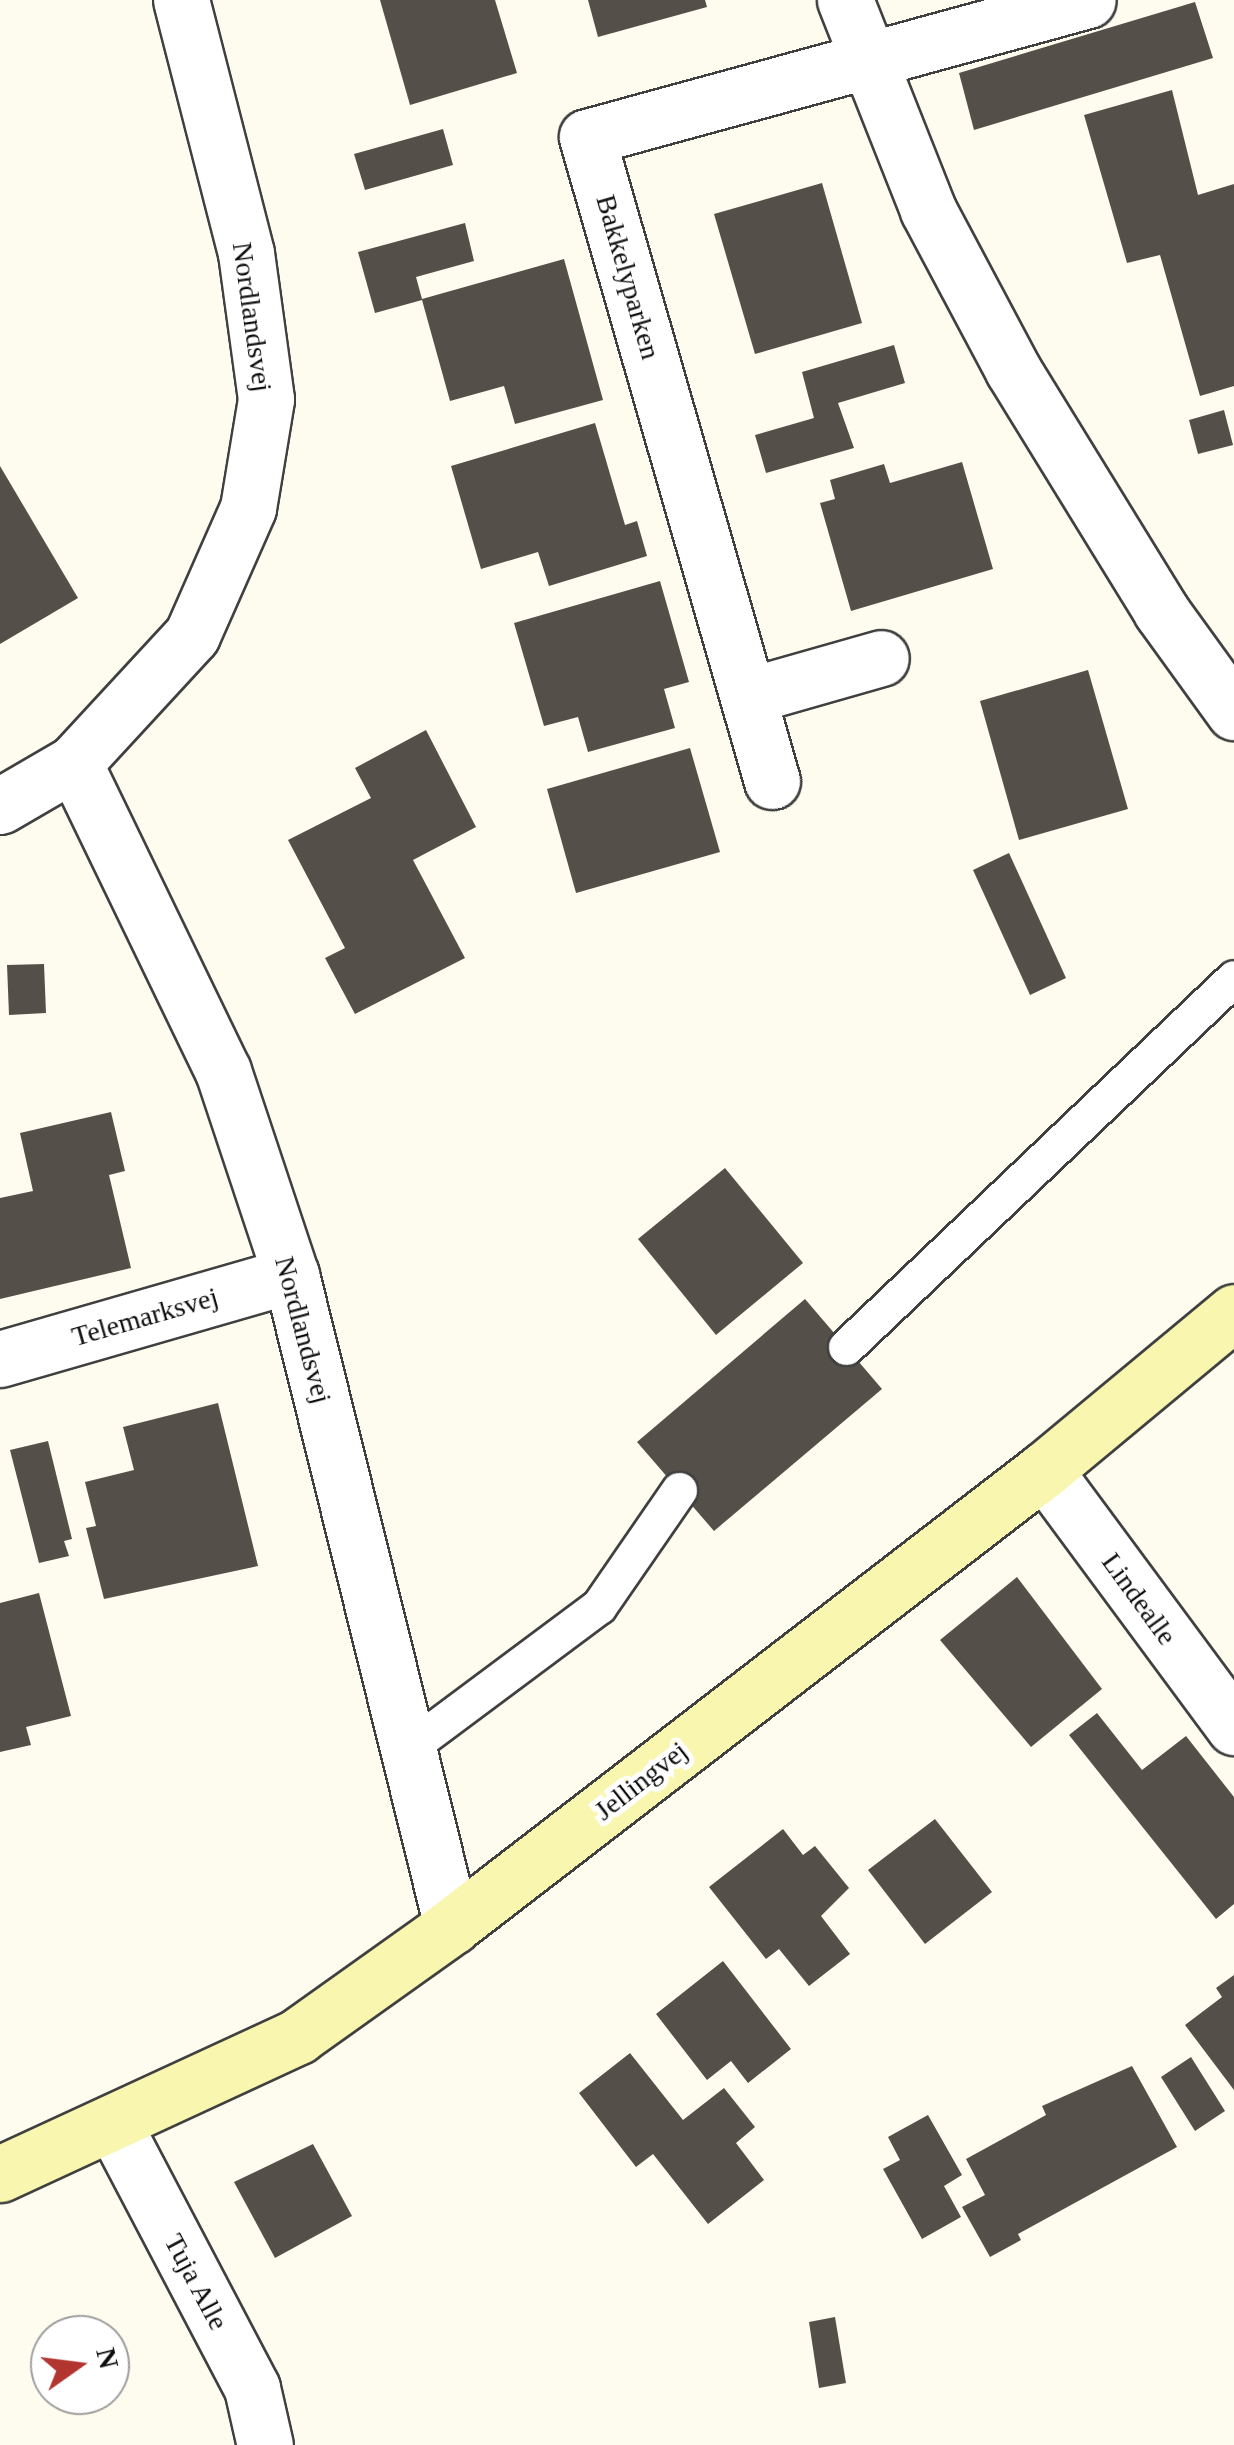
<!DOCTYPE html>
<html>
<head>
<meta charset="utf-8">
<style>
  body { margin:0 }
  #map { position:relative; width:1234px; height:2445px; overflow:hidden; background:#fefcef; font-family:"Times New Roman",serif }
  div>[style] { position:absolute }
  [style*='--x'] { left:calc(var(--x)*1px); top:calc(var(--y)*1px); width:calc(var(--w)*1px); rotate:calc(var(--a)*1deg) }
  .building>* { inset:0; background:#554f4a }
  .roads { filter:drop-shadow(2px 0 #404040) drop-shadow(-2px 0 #404040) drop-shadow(0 2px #404040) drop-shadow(0 -2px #404040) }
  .lane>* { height:35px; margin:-17.5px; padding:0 17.5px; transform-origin:17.5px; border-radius:17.5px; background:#fff }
  .street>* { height:55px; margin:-27.5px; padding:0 27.5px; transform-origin:27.5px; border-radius:27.5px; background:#fff }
  .secondary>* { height:55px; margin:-27.5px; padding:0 27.5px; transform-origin:27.5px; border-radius:27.5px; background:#f9f7af }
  span { translate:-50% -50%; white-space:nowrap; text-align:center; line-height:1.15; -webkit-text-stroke:10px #fff; paint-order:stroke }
  .street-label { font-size:28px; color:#0d0d0d }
  .north { position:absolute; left:30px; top:2315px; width:100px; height:100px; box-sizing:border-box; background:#fff; border:2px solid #9e9e9e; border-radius:50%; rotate:76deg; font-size:28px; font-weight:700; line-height:40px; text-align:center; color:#0d0d0d }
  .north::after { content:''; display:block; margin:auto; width:35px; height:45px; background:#b33530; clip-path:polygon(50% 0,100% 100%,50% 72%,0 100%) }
</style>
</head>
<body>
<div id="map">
  <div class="building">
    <i style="clip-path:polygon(380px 0,495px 0,517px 73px,410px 105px)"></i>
    <i style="clip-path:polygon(588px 0,705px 0,707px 7px,598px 37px)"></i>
    <i style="clip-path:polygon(1195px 2px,1213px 58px,974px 130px,959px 73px)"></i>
    <i style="clip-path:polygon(1172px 90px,1198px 195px,1234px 184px,1234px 386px,1200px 396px,1160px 255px,1127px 263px,1084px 115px)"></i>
    <i style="clip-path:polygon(443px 129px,453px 165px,365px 190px,354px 154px)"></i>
    <i style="clip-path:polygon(822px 183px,862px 323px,755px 354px,714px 214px)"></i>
    <i style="clip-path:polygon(465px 223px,474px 261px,416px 277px,422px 299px,564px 259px,603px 400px,515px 424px,504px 386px,450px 401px,422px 300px,375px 313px,358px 252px)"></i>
    <i style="clip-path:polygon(894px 345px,905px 383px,838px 403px,854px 448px,766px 473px,755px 435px,814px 418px,802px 372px)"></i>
    <i style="clip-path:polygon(1224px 410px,1233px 445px,1198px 454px,1189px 420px)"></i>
    <i style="clip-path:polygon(595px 423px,625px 525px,637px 521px,647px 556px,549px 586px,538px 552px,481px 569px,451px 466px)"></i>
    <i style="clip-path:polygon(962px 462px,993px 569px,851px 611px,820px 503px,835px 499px,830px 480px,884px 464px,890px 483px)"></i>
    <i style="clip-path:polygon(0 466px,78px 598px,0 644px)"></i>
    <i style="clip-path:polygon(660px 581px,689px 682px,664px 689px,675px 728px,588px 752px,578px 717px,544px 726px,514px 623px)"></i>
    <i style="clip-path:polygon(1088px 670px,1128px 809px,1019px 840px,980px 701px)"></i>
    <i style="clip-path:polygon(426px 730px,476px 827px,413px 860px,465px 958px,355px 1014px,325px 958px,345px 948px,288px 840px,371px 798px,355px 768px)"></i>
    <i style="clip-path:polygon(690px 748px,720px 852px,576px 893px,547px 789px)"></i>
    <i style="clip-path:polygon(1009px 853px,1066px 978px,1030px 995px,973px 870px)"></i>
    <i style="clip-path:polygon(44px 964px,46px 1013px,9px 1015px,7px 965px)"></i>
    <i style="clip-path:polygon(111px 1112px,125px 1171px,109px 1175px,131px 1268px,0 1299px,0 1198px,33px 1191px,20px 1133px)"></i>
    <i style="clip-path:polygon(725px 1168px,803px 1263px,716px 1335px,638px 1239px)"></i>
    <i style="clip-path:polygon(805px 1299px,882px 1389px,714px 1531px,637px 1442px)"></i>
    <i style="clip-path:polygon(218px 1403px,258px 1566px,104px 1599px,86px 1528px,96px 1526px,85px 1482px,134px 1470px,123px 1427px)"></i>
    <i style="clip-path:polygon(48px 1441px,72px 1539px,64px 1541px,69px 1556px,39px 1563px,10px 1450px)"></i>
    <i style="clip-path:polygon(1017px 1577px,1102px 1689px,1031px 1747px,940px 1640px)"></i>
    <i style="clip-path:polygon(39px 1593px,71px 1716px,26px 1727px,31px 1745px,0 1752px,0 1603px)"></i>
    <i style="clip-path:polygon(1097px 1713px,1142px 1770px,1186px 1736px,1234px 1797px,1234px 1904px,1216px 1919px,1069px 1735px)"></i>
    <i style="clip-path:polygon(935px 1819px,992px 1892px,925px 1944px,868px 1870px)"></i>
    <i style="clip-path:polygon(783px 1829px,803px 1855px,815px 1846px,849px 1888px,821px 1916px,850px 1954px,809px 1986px,779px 1949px,766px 1959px,709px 1887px)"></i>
    <i style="clip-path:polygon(723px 1961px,791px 2049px,748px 2083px,731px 2061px,707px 2080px,656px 2014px)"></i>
    <i style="clip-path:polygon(1234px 1975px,1234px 2090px,1185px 2025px,1222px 1997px,1216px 1988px)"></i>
    <i style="clip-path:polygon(630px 2053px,683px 2120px,724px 2088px,755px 2127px,736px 2143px,764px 2180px,708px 2224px,653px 2154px,636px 2167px,579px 2093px)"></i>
    <i style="clip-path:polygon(1191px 2057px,1225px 2111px,1195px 2131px,1161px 2077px)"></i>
    <i style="clip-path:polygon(1132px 2066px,1177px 2147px,1018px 2234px,1021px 2240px,990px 2257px,962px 2207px,985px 2195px,966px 2159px,1046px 2115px,1042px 2106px)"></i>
    <i style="clip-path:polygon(928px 2115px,962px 2175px,944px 2186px,961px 2217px,922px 2239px,883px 2169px,900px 2160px,888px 2137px)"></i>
    <i style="clip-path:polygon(313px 2144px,352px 2216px,275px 2258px,234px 2182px)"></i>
    <i style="clip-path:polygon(835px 2317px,846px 2383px,819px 2388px,809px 2322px)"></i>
  </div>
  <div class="roads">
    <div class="lane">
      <i style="--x:846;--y:1347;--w:535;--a:-43.56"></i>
      <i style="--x:407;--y:1749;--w:239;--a:-36.7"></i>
      <i style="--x:599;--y:1606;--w:141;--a:-55.4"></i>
    </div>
    <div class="street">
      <i style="--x:845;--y:0;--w:226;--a:68.4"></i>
      <i style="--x:928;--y:210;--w:181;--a:62"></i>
      <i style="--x:1013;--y:370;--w:283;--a:58.4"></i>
      <i style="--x:1161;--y:611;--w:125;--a:54.1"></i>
      <i style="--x:748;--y:696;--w:138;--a:-15.9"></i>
      <i style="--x:74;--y:763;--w:342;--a:64.2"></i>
      <i style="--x:223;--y:1071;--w:215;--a:71.6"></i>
      <i style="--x:291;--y:1275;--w:671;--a:76.11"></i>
      <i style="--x:772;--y:781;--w:670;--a:-106.03"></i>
      <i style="--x:587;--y:137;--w:519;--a:-15.29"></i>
      <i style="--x:0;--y:806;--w:86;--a:-30.2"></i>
      <i style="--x:74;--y:763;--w:174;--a:-47.3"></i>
      <i style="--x:192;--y:635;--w:139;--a:-66.2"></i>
      <i style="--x:248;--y:508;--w:110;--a:-80.6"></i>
      <i style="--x:266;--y:399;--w:147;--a:-97.8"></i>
      <i style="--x:246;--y:253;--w:261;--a:-104.4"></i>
      <i style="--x:0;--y:1359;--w:303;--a:-16.1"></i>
      <i style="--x:1044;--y:1470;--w:320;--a:53.5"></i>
      <i style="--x:114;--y:2125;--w:297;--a:62.3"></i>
      <i style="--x:252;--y:2388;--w:58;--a:77.2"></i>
    </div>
    <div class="secondary">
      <i style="--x:0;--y:2174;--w:328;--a:-24.8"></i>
      <i style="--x:298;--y:2036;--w:189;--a:-35.5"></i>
      <i style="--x:452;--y:1926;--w:747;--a:-37.61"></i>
      <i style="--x:1044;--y:1470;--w:247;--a:-39.7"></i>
    </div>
  </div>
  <div class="street-label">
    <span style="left:628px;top:277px;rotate:74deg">Bakkelyparken</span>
    <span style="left:252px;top:317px;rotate:82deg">Nordlandsvej</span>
    <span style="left:145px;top:1317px;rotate:-16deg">Telemarksvej</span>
    <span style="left:303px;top:1330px;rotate:75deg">Nordlandsvej</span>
    <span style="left:1139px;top:1599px;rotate:54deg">Lindealle</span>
    <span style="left:641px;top:1781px;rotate:-38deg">Jellingvej</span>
    <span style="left:196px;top:2282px;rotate:62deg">Tuja Alle</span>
  </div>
  <div class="north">N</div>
</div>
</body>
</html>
